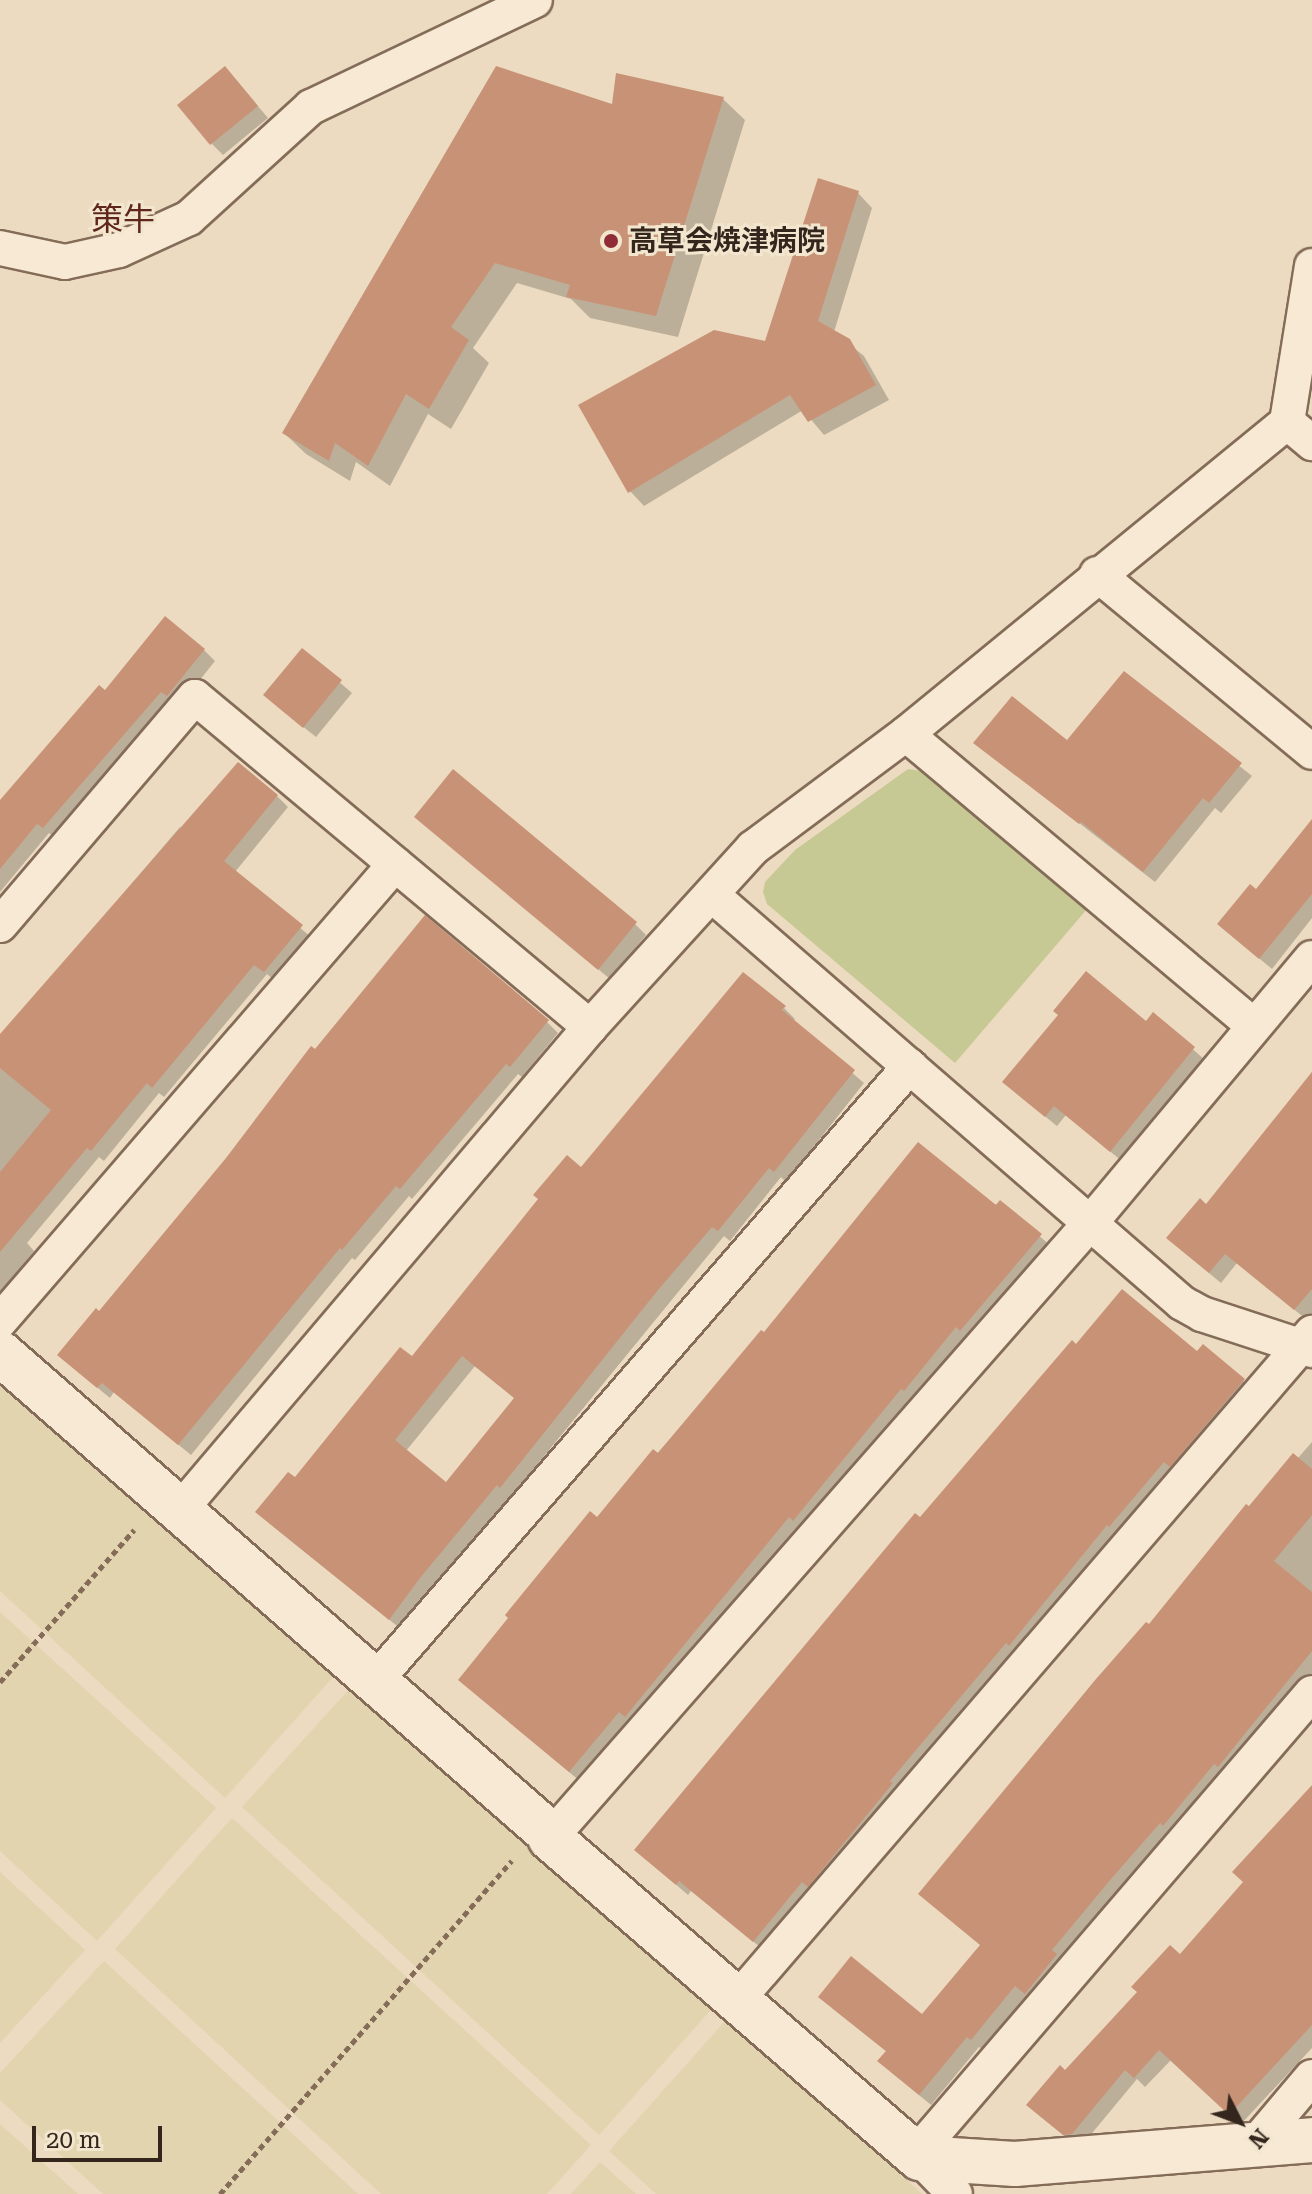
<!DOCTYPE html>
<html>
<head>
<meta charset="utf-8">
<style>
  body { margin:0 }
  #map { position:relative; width:1312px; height:2194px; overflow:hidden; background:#ecdbc0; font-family:"Roboto Serif","Noto Sans JP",serif }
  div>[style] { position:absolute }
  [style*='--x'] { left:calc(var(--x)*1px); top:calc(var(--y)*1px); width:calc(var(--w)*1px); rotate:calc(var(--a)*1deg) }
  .farmland>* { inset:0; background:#e1d4ae }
  .green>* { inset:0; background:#c7c995 }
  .shadow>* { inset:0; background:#0003 }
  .building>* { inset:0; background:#c89277 }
  .path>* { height:5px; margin-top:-2.5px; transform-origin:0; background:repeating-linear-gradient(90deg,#846c59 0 6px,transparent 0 10px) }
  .roads { filter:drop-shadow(2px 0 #846c59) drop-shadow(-2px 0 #846c59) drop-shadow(0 2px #846c59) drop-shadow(0 -2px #846c59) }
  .street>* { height:34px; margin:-17px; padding:0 17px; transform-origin:17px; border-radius:17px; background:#f7e9d3 }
  .secondary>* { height:44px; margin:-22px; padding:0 22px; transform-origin:22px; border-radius:22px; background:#f7e9d3 }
  .dots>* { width:22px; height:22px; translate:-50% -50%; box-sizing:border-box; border:4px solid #f3e6cf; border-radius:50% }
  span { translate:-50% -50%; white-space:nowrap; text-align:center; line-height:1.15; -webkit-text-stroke:6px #f3e6cf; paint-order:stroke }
  .poi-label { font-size:28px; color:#34261d; font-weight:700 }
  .left { translate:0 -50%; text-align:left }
  .quarter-label { font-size:32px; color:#5f261e }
  .north { position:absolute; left:1200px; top:2082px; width:80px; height:80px; -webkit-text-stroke:6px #f3e6cf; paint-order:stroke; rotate:132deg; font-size:22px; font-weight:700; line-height:32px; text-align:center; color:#34261d }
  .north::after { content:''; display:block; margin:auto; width:28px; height:36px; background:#34261d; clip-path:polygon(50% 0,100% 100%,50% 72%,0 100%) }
  .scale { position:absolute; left:32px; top:2126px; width:130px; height:36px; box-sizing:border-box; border:4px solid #34261d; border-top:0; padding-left:10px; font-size:24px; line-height:28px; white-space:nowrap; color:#34261d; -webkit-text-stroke:6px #f3e6cf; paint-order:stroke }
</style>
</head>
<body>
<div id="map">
  <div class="farmland">
    <i style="clip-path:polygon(0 1362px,344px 1665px,225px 1798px,0 1591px)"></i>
    <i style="clip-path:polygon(0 1612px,216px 1808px,97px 1941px,0 1851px)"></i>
    <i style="clip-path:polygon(355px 1683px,718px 2002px,599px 2135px,242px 1807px)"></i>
    <i style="clip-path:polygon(232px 1818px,591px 2145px,547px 2194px,381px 2194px,115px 1949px)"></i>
    <i style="clip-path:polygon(0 1872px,85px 1950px,0 2043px)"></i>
    <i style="clip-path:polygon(104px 1961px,358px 2194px,103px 2194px,0 2100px,0 2073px)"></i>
    <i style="clip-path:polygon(727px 2019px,922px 2194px,656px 2194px,609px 2151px)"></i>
    <i style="clip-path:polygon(0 2124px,78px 2194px,0 2194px)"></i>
    <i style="clip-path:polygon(600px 2162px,636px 2194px,571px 2194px)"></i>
  </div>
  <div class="green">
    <i style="clip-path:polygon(908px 769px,921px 771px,1088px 908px,955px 1063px,767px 904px,763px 892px,765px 882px,795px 850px)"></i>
  </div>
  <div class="shadow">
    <i style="clip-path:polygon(236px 80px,268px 118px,223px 155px,212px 144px)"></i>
    <i style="clip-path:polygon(723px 99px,745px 120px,678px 337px,590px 318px,571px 299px,517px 283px,473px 348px,489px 363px,451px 429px,428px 414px,390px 486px,356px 462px,350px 481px,306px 454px,284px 433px,613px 107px)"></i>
    <i style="clip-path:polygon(858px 193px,872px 208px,834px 332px,864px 356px,889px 400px,824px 435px,803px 410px,644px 506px,630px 491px,766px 344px)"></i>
    <i style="clip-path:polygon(204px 650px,215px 661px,179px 706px,55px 838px,49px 833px,0 892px,0 803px,105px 692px)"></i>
    <i style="clip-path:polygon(302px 650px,352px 693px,316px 737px,277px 706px)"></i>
    <i style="clip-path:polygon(1124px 674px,1252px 776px,1221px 813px,1215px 808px,1155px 882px,976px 743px,1067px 743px)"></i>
    <i style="clip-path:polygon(277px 796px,288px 807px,235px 872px,312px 938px,276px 982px,267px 974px,164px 1097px,159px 1093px,104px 1161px,99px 1157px,27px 1243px,34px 1251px,0 1293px,0 1038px,180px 827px,184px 830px)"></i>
    <i style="clip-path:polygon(1312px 822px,1312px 918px,1272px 969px,1231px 935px,1256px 892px)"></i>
    <i style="clip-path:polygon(428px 828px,635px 924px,646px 935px,610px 979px)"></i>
    <i style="clip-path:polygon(evenodd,784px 1008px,795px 1019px,793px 1022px,864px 1083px,786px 1182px,781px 1177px,730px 1241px,724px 1236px,402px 1630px,269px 1523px,295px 1480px,412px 1359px,581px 1170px,784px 1008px,475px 1366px,516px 1399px,447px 1485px,406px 1451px,475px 1366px)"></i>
    <i style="clip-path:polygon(1154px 1015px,1205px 1060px,1123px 1162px,1066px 1115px,1057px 1126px,1016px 1093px,1147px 1024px)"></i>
    <i style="clip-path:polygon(547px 1022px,558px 1033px,522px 1077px,518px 1074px,412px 1199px,409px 1196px,355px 1260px,352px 1258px,191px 1455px,114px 1392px,110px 1398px,71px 1366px,99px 1314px,315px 1052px)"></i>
    <i style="clip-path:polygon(1312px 1072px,1312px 1313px,1307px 1320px,1237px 1263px,1221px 1283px,1180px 1249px,1206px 1206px)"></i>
    <i style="clip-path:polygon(1000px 1202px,1052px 1247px,916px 1400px,913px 1398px,805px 1530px,581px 1782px,472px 1691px,597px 1520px,764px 1335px)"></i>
    <i style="clip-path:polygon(1076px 1347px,1198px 1354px,1243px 1381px,1254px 1392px,765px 1951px,691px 1891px,688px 1895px,636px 1850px,920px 1519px)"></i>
    <i style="clip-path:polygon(1312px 1442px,1312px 1677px,1037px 2003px,1027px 1996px,983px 2050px,979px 2047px,931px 2105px,891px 2072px,887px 2052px,832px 2008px,923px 2016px,981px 1946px,1149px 1627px)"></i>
    <i style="clip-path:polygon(1312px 1787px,1312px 2048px,1241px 2124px,1171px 2060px,1145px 2087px,1137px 2079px,1083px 2144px,1076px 2145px,1040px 2116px,1065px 2072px,1180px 1957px,1245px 1883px)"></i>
  </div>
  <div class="building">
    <i style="clip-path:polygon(225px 66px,258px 106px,210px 145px,177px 105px)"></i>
    <i style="clip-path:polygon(496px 66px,612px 104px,616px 73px,724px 97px,656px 316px,566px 297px,570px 285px,495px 263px,451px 327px,469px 340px,429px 409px,406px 394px,368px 466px,335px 443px,329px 461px,282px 433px)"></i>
    <i style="clip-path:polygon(818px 178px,859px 191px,818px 321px,850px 339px,876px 385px,808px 422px,790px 395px,628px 493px,578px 405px,714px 330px,765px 341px)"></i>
    <i style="clip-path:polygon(165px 616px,205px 649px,167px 696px,161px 692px,43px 828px,37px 824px,0 869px,0 800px,99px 685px,105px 690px)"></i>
    <i style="clip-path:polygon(302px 648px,342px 680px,303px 728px,263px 695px)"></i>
    <i style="clip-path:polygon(1124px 671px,1242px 763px,1209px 803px,1203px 798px,1143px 872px,1081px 822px,1079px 824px,973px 743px,1012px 696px,1067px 740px)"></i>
    <i style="clip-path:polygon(238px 762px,278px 795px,224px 861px,303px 925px,264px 972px,254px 965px,152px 1088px,147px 1083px,91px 1151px,87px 1148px,0 1252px,0 1172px,51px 1110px,0 1068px,0 1034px)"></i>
    <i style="clip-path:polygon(453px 769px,637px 922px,598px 970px,414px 817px)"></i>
    <i style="clip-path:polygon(1312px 819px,1312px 894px,1259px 959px,1217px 924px,1250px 884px,1256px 889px)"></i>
    <i style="clip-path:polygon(425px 915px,549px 1020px,510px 1067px,506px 1064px,400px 1189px,396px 1186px,342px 1250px,340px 1248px,178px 1445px,102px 1383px,97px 1388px,57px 1355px,96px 1308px,99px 1311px,226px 1158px,311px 1046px,315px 1049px)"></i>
    <i style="clip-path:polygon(1086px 971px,1146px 1021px,1153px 1012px,1195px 1047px,1110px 1152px,1054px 1106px,1045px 1117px,1002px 1082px,1058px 1015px,1053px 1011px)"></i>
    <i style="clip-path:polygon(evenodd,743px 972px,786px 1006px,782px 1010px,855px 1070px,774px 1172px,769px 1168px,718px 1231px,712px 1227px,658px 1290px,500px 1488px,497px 1485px,420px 1578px,389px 1620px,255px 1512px,288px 1472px,295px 1477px,400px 1347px,412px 1356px,538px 1199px,533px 1195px,567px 1155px,581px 1167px,743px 972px,462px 1356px,514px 1398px,446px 1482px,395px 1440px,462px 1356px)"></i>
    <i style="clip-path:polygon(1312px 1072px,1312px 1289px,1294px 1310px,1225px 1254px,1209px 1273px,1166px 1238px,1200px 1198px,1206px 1204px)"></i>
    <i style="clip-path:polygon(918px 1142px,996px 1205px,1000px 1200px,1042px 1234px,960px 1331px,956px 1327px,904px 1391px,901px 1389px,793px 1521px,789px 1517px,625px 1717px,619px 1712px,569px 1772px,458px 1680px,508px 1618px,505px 1615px,590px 1511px,597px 1517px,653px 1449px,658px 1453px,761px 1330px,764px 1332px)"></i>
    <i style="clip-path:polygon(1122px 1289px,1197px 1351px,1203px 1344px,1245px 1379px,1170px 1467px,1164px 1462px,1109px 1527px,1107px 1525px,1009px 1646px,1006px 1643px,890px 1781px,893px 1783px,808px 1887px,802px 1882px,753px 1942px,679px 1881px,676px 1885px,634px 1850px,915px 1513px,920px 1517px,1072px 1340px,1076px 1344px)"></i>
    <i style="clip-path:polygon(1293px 1453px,1312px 1469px,1312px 1515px,1274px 1561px,1312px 1592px,1312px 1651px,1218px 1767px,1214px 1764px,1163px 1826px,1160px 1823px,1111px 1879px,1052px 1950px,1057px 1954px,1025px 1994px,1015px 1986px,971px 2040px,967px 2037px,919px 2095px,877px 2061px,886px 2051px,818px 1997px,851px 1956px,922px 2014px,980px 1945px,918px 1894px,1096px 1679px,1146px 1622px,1149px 1624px,1246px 1504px,1249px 1506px)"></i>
    <i style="clip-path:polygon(1312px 1785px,1312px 2025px,1229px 2115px,1159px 2050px,1134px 2078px,1125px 2070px,1072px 2134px,1063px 2135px,1026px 2105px,1060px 2065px,1065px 2070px,1137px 1992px,1131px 1987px,1170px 1945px,1180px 1954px,1243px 1882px,1232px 1872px)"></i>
  </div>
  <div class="path">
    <i style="--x:0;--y:1682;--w:203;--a:-48.6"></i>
    <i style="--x:220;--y:2194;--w:443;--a:-48.8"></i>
  </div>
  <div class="roads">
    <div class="street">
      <i style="--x:0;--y:248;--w:66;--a:12.2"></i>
      <i style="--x:65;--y:262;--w:55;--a:-12.5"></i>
      <i style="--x:119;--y:250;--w:77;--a:-24.6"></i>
      <i style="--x:189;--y:218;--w:165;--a:-42.3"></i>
      <i style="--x:311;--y:107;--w:248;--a:-25.5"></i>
      <i style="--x:1287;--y:422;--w:158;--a:-80.9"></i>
      <i style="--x:1097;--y:574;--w:279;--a:39.6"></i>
      <i style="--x:906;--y:734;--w:454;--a:40"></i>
      <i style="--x:712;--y:895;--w:622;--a:40.96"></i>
      <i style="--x:1182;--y:1303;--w:23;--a:29"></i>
      <i style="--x:1202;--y:1314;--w:116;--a:18.1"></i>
      <i style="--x:0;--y:925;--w:300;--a:-49.5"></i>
      <i style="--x:195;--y:697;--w:515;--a:39.88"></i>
      <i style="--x:0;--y:1321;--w:604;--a:-49.16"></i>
      <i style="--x:180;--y:1510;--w:634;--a:-49.67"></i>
      <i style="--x:590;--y:1027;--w:242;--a:-47.7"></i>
      <i style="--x:753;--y:848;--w:191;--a:-36.7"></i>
      <i style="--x:906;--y:734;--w:492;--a:-39.3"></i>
      <i style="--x:1287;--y:422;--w:33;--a:40"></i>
      <i style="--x:375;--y:1681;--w:815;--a:-48.98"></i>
      <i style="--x:542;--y:1827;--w:14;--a:54"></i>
      <i style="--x:550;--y:1838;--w:820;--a:-48.71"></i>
      <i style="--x:1091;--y:1222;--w:344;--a:-50.1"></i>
      <i style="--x:737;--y:2000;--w:881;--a:-49.24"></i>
      <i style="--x:1257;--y:2142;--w:85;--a:-49.8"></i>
      <i style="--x:915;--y:2155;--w:609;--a:-49.33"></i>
      <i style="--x:920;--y:2158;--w:50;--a:45.8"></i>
    </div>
    <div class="secondary">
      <i style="--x:0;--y:1353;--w:720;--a:41.17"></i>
      <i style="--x:550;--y:1838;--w:489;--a:40.9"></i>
      <i style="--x:920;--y:2158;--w:95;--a:3.6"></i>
      <i style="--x:1015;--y:2164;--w:298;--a:-4.6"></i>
    </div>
  </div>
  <div class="dots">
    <i style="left:611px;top:241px;background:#902c35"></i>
  </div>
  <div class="poi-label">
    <span class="left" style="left:629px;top:241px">高草会焼津病院</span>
  </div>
  <div class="quarter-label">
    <span style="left:123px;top:219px">策牛</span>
  </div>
  <div class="north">N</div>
  <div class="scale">20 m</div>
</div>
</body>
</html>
